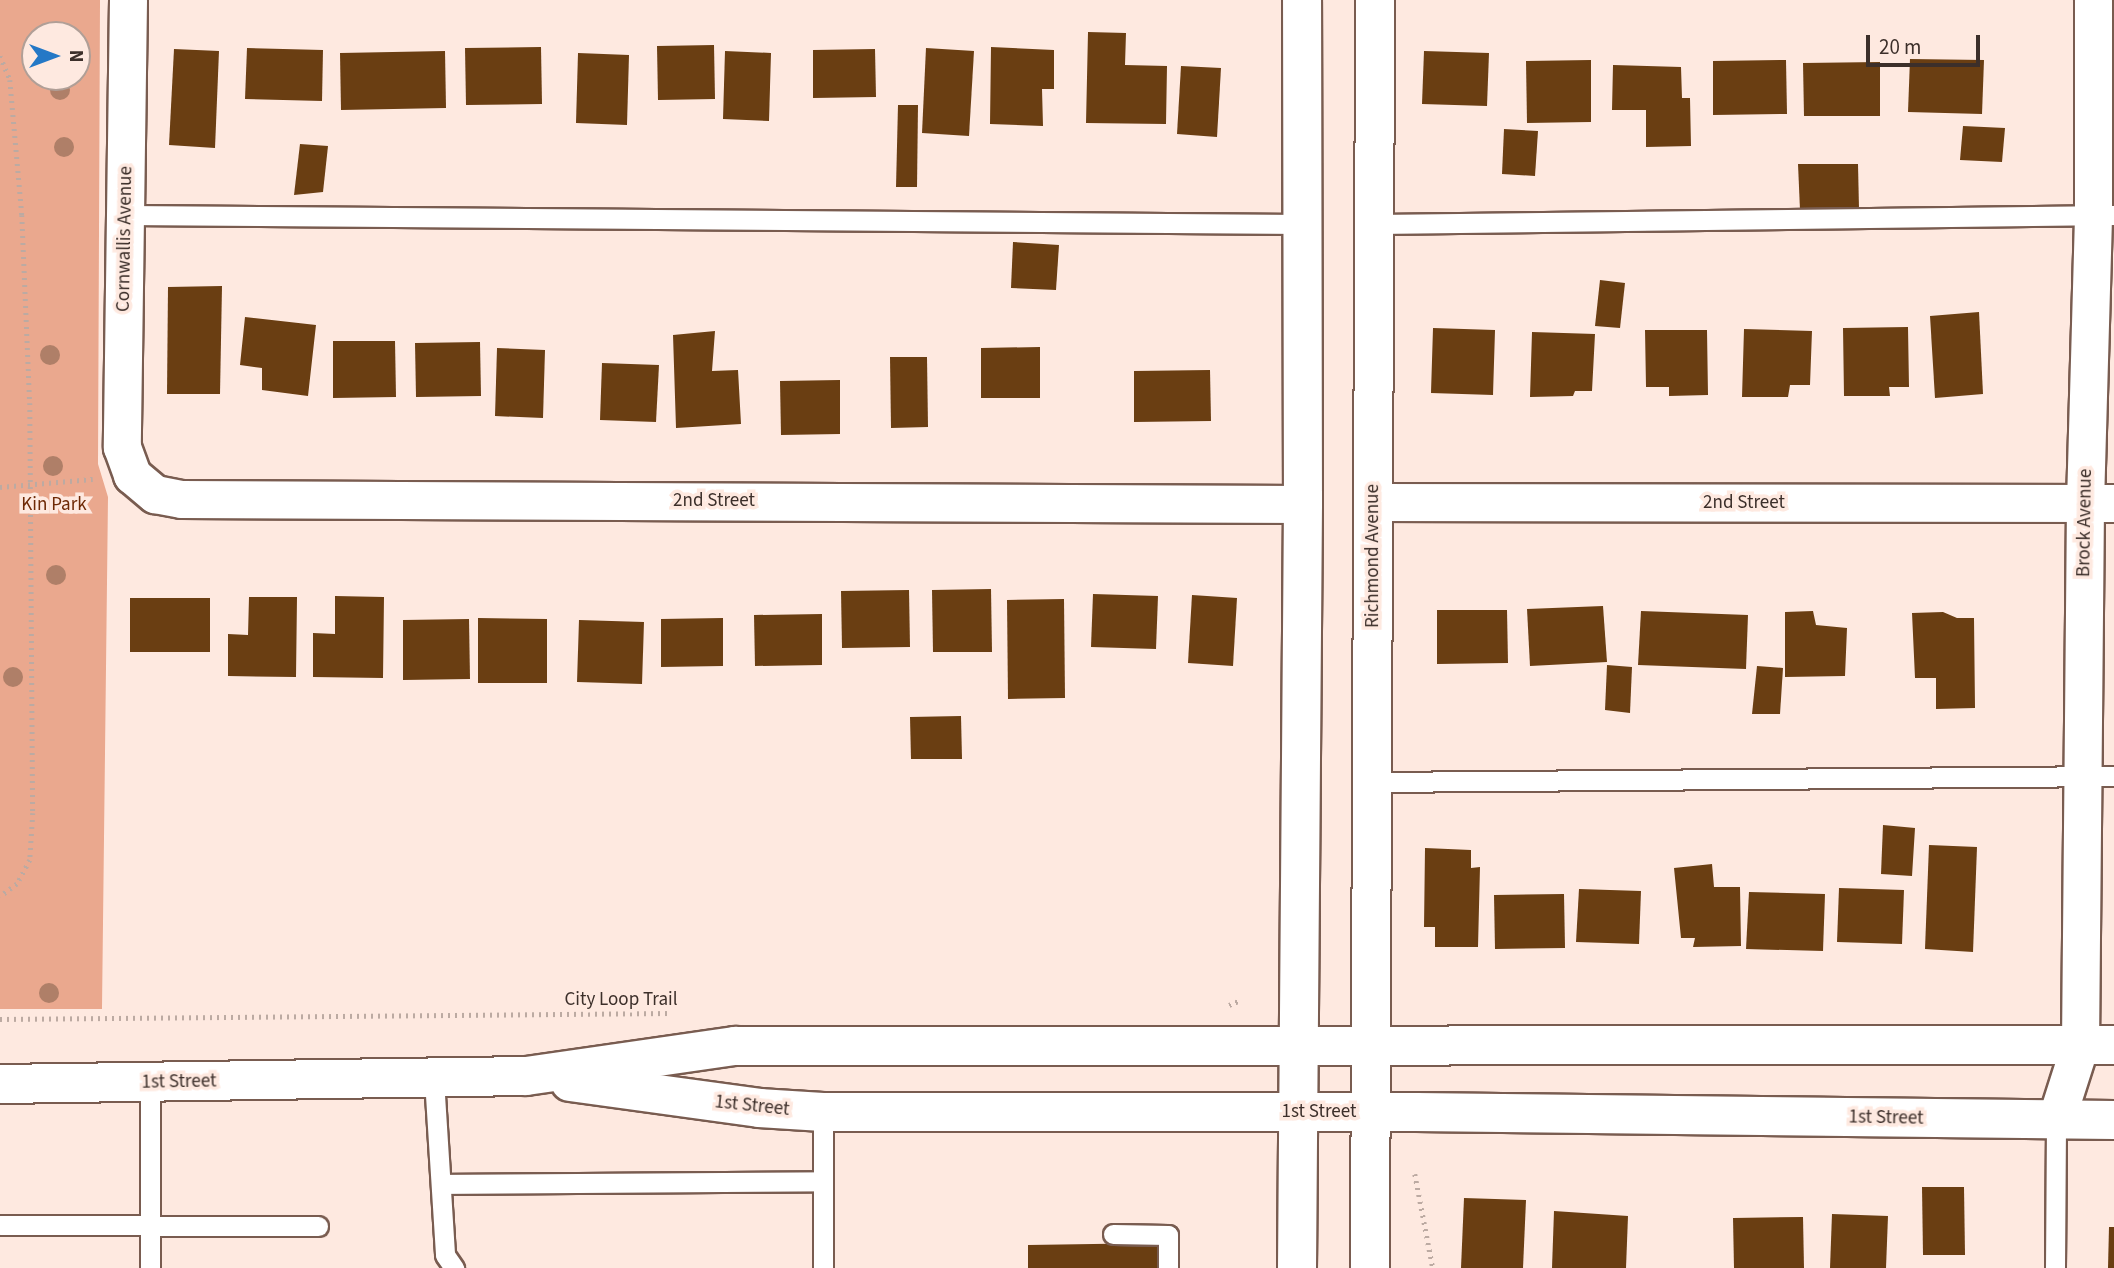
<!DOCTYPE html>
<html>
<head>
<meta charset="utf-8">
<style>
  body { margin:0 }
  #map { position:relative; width:2114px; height:1268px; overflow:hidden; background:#fee9e0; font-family:"Source Sans 3",sans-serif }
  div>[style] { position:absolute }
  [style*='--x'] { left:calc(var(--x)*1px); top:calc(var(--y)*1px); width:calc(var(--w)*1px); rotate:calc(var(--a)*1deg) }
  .green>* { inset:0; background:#eaa88e }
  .building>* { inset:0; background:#6a3e12 }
  .path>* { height:4.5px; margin-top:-2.25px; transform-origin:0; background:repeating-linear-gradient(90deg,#bcaaa2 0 2px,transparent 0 7px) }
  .roads { filter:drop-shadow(2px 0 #795c50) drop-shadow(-2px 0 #795c50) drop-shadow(0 2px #795c50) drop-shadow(0 -2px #795c50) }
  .lane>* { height:19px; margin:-9.5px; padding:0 9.5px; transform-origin:9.5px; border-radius:9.5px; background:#fff }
  .street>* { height:37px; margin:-18.5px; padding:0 18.5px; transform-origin:18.5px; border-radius:18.5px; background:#fff }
  .secondary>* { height:38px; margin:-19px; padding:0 19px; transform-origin:19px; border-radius:19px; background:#fff }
  .trees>* { width:20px; height:20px; margin:-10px; border-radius:50%; background:#af7f68 }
  span { translate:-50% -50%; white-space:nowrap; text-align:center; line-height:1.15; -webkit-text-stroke:7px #fee9e0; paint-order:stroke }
  .street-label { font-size:19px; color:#3c2f2a }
  .park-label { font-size:19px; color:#6e2905 }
  .north { position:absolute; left:21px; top:21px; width:70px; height:70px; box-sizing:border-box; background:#fee9e0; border:2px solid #b09f97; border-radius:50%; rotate:90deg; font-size:19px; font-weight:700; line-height:28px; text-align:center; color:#3c2f2a }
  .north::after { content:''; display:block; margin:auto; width:24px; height:32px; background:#2478c6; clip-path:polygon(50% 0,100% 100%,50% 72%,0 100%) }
  .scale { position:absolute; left:1866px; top:35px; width:114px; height:32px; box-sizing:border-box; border:4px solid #3c2f2a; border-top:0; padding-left:9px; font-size:21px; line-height:24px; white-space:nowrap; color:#3c2f2a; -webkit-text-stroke:5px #fee9e0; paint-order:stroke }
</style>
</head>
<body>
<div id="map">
  <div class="green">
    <i style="clip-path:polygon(evenodd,0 0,100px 0,100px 2px,98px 464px,108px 497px,102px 1009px,0 1009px,0 0,35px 35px,77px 35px,77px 77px,35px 77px,35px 35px)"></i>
  </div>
  <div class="building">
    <i style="clip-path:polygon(1088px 32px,1126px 33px,1125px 65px,1167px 66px,1166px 124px,1086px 123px)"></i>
    <i style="clip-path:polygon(714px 45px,715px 99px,658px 100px,657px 46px)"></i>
    <i style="clip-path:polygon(541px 47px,542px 104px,466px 105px,465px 48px)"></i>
    <i style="clip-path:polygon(991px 47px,1054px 50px,1054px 89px,1042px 89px,1043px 126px,990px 124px)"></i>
    <i style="clip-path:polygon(247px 48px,323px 50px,322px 101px,245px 99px)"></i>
    <i style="clip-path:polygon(926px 48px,974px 51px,969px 136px,922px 133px)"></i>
    <i style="clip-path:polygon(174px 49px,219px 51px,215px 148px,169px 145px)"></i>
    <i style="clip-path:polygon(875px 49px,876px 97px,813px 98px,813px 50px)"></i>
    <i style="clip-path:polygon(445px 51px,446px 108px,341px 110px,340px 53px)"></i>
    <i style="clip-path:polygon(725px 51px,771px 53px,769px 121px,723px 119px)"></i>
    <i style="clip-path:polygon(1424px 51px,1489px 53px,1487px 106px,1422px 104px)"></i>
    <i style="clip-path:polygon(578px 53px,629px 55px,627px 125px,576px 123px)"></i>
    <i style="clip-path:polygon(1910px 59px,1984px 60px,1982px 114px,1908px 112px)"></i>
    <i style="clip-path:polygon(1591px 60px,1591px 122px,1527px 123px,1526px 61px)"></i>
    <i style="clip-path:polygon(1786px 60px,1787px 114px,1713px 115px,1713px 61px)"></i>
    <i style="clip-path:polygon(1880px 62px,1880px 116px,1804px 116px,1803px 63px)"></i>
    <i style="clip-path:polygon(1613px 65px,1681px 67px,1682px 98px,1690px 98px,1691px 146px,1646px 147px,1646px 110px,1612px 110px)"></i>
    <i style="clip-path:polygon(1181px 66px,1221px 68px,1217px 137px,1177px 134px)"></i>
    <i style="clip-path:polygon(898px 105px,918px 105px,917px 187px,896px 187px)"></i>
    <i style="clip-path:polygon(1963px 126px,2005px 128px,2002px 162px,1960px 160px)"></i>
    <i style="clip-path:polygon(1504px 129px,1538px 131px,1535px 176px,1502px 174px)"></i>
    <i style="clip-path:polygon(300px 144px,328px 146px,323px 192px,294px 195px)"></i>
    <i style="clip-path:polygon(1798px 164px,1858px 164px,1859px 209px,1800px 210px)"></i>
    <i style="clip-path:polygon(1013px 242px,1059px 245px,1056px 290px,1011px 288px)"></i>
    <i style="clip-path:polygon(1600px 280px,1625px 283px,1620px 328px,1595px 326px)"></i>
    <i style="clip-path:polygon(222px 286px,220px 394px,167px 394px,168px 287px)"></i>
    <i style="clip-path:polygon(1979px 312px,1983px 394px,1935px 398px,1930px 316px)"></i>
    <i style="clip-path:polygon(245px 317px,316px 325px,308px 396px,262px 390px,262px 368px,240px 365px)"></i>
    <i style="clip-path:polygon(1908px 327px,1909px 387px,1889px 387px,1890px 396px,1844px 396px,1843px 328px)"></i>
    <i style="clip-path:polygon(1433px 328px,1495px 330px,1493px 395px,1431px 393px)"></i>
    <i style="clip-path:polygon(1744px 329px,1812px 331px,1810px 385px,1790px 385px,1788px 397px,1742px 397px)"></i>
    <i style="clip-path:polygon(1645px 330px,1707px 330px,1708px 395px,1669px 396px,1669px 387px,1646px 387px)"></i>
    <i style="clip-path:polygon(715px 331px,712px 371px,738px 370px,741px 424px,676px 428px,673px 335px)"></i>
    <i style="clip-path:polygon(1532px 332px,1595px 334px,1592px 391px,1575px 391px,1573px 396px,1530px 397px)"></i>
    <i style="clip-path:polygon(333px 341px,395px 341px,396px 397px,333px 398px)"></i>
    <i style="clip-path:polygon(480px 342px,481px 396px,416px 397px,415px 343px)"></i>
    <i style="clip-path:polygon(1040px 347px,1040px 398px,981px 398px,981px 348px)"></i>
    <i style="clip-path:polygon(497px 348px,545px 350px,543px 418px,495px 416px)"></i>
    <i style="clip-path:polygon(890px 357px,927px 357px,928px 427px,891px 428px)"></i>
    <i style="clip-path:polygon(602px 363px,659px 365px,656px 422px,600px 420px)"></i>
    <i style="clip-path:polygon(1210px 370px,1211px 421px,1134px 422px,1134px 371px)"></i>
    <i style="clip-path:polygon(840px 380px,840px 434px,781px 435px,780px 381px)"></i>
    <i style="clip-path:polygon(991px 589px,992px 652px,933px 652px,932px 590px)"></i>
    <i style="clip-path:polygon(909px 590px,910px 647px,842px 648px,841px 591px)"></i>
    <i style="clip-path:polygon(1093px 594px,1158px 596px,1156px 649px,1091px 647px)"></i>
    <i style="clip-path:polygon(1192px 595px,1237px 598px,1233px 666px,1188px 663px)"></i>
    <i style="clip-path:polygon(335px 596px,384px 597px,383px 678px,313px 677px,313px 633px,335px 634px)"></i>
    <i style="clip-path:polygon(249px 597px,297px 597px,296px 677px,228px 676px,228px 634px,248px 635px)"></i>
    <i style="clip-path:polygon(130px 598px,210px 598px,210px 652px,130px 652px)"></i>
    <i style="clip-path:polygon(1064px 599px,1065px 698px,1008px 699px,1007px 600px)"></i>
    <i style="clip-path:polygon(1603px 606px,1607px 662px,1530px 666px,1527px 609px)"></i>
    <i style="clip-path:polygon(1437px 610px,1507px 610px,1508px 663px,1437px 664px)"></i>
    <i style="clip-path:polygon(1641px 611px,1748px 615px,1746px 669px,1638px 665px)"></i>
    <i style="clip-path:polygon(1813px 611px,1816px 625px,1847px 628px,1845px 676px,1785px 677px,1785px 612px)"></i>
    <i style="clip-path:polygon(1943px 612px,1957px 618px,1974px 618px,1975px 708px,1936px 709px,1936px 678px,1915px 678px,1912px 613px)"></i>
    <i style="clip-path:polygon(822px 614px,822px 665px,755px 666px,754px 615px)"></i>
    <i style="clip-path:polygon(478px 618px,547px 619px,547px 683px,478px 683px)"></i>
    <i style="clip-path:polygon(723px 618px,723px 666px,661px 667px,661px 619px)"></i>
    <i style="clip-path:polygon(469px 619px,470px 679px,403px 680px,403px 620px)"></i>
    <i style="clip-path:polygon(579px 620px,644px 622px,642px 684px,577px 682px)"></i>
    <i style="clip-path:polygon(1607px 665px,1632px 667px,1630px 713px,1605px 710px)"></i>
    <i style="clip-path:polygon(1757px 666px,1783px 668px,1780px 714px,1752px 714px)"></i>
    <i style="clip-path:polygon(961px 716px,962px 759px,911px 759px,910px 717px)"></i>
    <i style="clip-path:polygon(1883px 825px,1915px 828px,1912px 876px,1881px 874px)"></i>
    <i style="clip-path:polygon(1929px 845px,1977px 847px,1973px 952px,1925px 949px)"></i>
    <i style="clip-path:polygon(1425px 848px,1471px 850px,1471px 868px,1480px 867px,1478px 947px,1435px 947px,1435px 927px,1424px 927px)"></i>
    <i style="clip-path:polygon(1712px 864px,1714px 887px,1740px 887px,1741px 946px,1693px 947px,1695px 938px,1681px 938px,1674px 868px)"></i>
    <i style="clip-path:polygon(1839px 888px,1904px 890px,1902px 944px,1837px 942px)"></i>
    <i style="clip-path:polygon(1579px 889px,1641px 891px,1639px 944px,1576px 942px)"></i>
    <i style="clip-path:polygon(1749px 892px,1825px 894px,1823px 951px,1746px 949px)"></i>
    <i style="clip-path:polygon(1564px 894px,1565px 948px,1495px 949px,1494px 895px)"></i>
    <i style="clip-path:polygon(1922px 1187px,1964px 1187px,1965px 1255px,1923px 1255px)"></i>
    <i style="clip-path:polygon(1464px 1198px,1526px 1200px,1523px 1268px,1461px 1268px)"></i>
    <i style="clip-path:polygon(1554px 1211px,1628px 1216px,1626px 1268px,1552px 1268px)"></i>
    <i style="clip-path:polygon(1832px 1214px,1888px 1216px,1886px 1268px,1830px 1268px)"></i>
    <i style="clip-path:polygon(1803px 1217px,1804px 1268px,1734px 1268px,1733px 1218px)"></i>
    <i style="clip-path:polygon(2109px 1227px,2114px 1227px,2114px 1268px,2108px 1268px)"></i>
    <i style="clip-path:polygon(1159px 1243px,1160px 1268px,1028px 1268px,1028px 1245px)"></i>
  </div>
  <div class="path">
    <i style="--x:0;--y:56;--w:26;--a:67"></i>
    <i style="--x:10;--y:80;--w:136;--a:84.9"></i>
    <i style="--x:22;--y:215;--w:188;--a:87.6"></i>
    <i style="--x:30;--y:403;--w:410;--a:89.6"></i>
    <i style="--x:33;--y:813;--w:47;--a:93.7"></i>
    <i style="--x:30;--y:860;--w:27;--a:118"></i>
    <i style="--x:17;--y:884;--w:21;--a:143"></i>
    <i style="--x:0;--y:487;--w:93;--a:-4.9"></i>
    <i style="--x:1229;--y:1005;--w:13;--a:-23"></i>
    <i style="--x:0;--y:1019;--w:671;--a:-0.51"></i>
    <i style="--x:1415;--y:1174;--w:96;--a:79.2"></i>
  </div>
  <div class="roads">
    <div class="lane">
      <i style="--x:125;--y:215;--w:1178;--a:0.44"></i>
      <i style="--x:1376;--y:224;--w:738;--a:-0.7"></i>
      <i style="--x:1372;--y:782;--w:742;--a:-0.46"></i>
      <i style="--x:434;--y:1079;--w:176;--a:86.4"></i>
      <i style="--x:445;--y:1255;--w:16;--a:55"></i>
      <i style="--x:150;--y:1083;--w:185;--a:90"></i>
      <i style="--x:823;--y:1112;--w:156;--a:90"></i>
      <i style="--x:441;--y:1184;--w:382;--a:-0.4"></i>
      <i style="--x:0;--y:1225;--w:318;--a:0.2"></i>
      <i style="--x:1113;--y:1234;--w:55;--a:1"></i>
      <i style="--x:1168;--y:1235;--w:33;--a:90"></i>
      <i style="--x:2055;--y:1268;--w:148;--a:-89.6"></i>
    </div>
    <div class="street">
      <i style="--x:128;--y:0;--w:447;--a:90.8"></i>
      <i style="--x:122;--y:447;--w:30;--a:70"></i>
      <i style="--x:132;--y:475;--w:30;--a:40"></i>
      <i style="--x:155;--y:494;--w:26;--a:11"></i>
      <i style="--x:181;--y:499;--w:1122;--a:0.26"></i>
      <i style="--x:1374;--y:502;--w:740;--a:0.08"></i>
      <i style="--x:2056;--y:1120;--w:79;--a:-72.3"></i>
      <i style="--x:2080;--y:1045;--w:542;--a:-89.47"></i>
      <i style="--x:2085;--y:503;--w:288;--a:-88.4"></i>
      <i style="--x:2093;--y:215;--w:215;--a:-90"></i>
    </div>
    <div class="secondary">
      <i style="--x:570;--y:1082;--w:191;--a:7.8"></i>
      <i style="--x:759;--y:1108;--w:64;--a:3.6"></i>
      <i style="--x:823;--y:1112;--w:593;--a:0"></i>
      <i style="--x:1416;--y:1112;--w:698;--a:0.66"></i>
      <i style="--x:0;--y:1084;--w:526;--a:-0.87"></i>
      <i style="--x:526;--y:1076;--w:211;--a:-8.2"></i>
      <i style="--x:735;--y:1046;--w:1379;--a:-0.04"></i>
      <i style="--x:1297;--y:1268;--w:764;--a:-89.55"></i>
      <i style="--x:1303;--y:504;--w:504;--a:-90.11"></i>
      <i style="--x:1370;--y:1268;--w:1268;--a:-89.77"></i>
    </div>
  </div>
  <div class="trees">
    <i style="left:60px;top:90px"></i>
    <i style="left:64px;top:147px"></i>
    <i style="left:50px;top:355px"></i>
    <i style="left:53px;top:466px"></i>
    <i style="left:56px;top:575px"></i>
    <i style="left:13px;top:677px"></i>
    <i style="left:49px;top:993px"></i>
  </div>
  <div class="street-label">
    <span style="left:125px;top:239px;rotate:-89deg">Cornwallis Avenue</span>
    <span style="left:714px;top:501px">2nd Street</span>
    <span style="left:1744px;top:503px">2nd Street</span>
    <span style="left:2085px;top:523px;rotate:-89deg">Brock Avenue</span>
    <span style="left:1373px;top:556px;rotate:-90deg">Richmond Avenue</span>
    <span style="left:621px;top:1000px">City Loop Trail</span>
    <span style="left:179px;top:1082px;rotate:-1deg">1st Street</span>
    <span style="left:752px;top:1106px;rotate:6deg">1st Street</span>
    <span style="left:1319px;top:1112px">1st Street</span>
    <span style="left:1886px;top:1118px;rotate:1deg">1st Street</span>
  </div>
  <div class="park-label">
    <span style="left:54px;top:505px">Kin Park</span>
  </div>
  <div class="north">N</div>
  <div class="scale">20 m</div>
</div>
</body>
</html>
